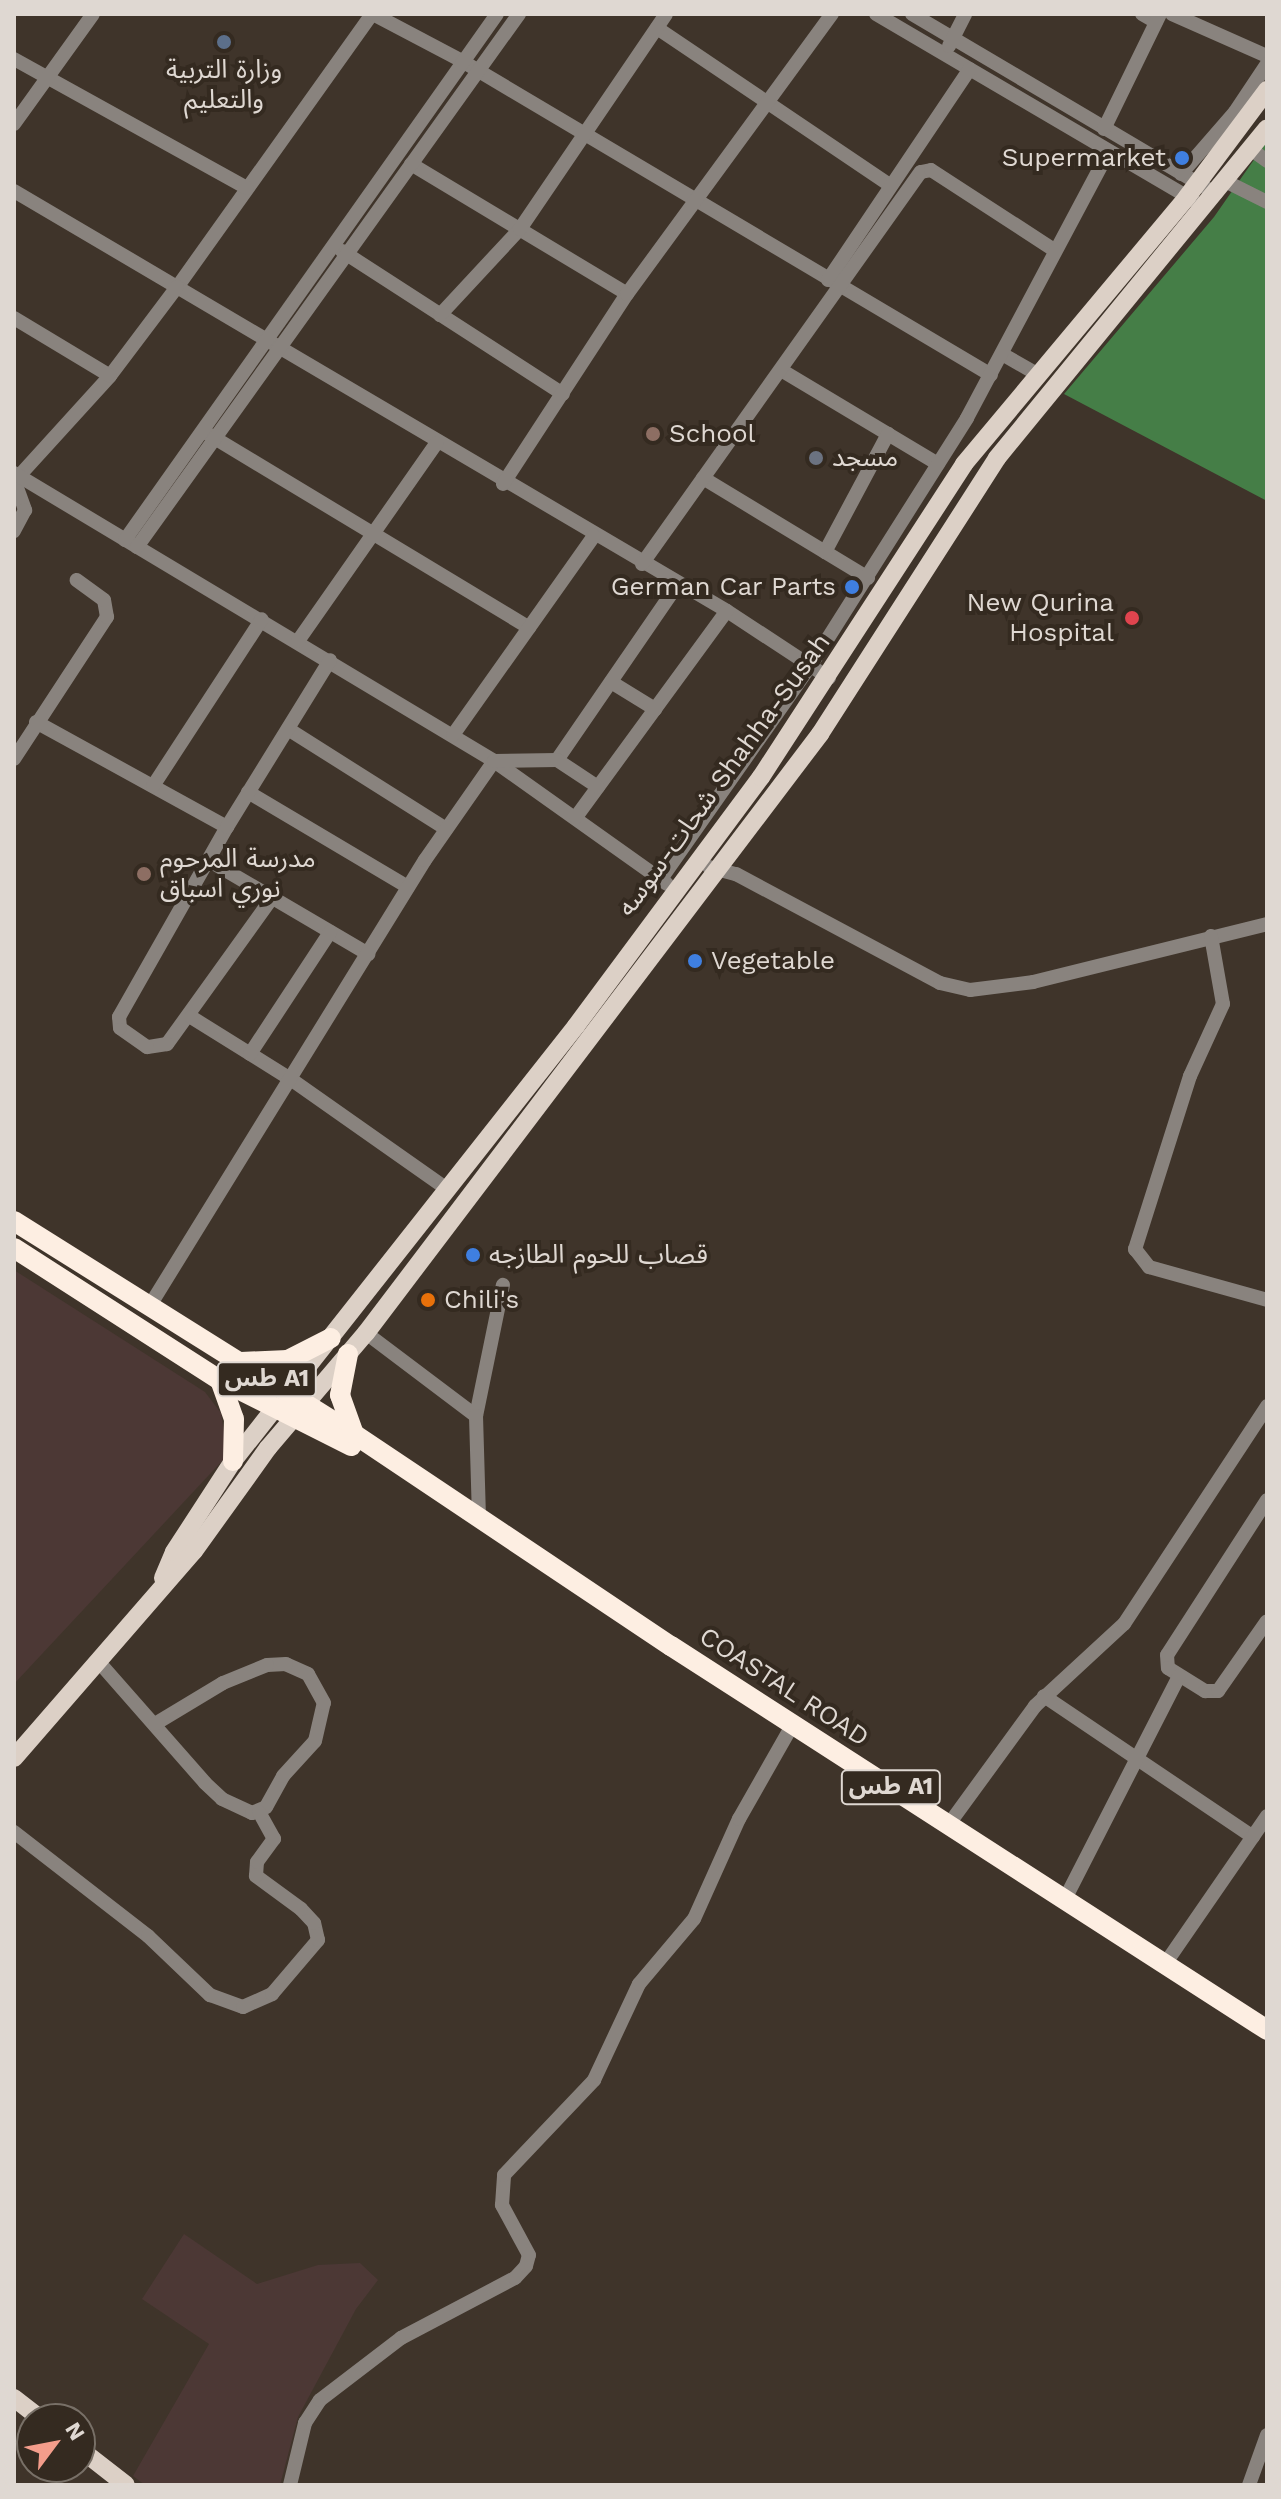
<!DOCTYPE html>
<html>
<head>
<meta charset="utf-8">
<style>
  body { margin:0 }
  #map { position:relative; width:1281px; height:2499px; overflow:hidden; background:#3f342a; font-family:"Work Sans","Noto Sans Arabic",sans-serif }
  div>[style] { position:absolute }
  [style*='--x'] { left:calc(var(--x)*1px); top:calc(var(--y)*1px); width:calc(var(--w)*1px); rotate:calc(var(--a)*1deg) }
  .industrial>* { inset:0; background:#4c3835 }
  .forest>* { inset:0; background:#457e47 }
  .minor>* { height:14px; margin:-7px; padding:0 7px; transform-origin:7px; border-radius:7px; background:#89837e }
  .major>* { height:18px; margin:-9px; padding:0 9px; transform-origin:9px; border-radius:9px; background:#dcd0c6 }
  .highway>* { height:20px; margin:-10px; padding:0 10px; transform-origin:10px; border-radius:10px; background:#fdeee2 }
  .dots>* { width:22px; height:22px; translate:-50% -50%; box-sizing:border-box; border:4px solid #342a20; border-radius:50% }
  span { translate:-50% -50%; white-space:nowrap; text-align:center; line-height:1.15; -webkit-text-stroke:8px #342a20; paint-order:stroke }
  .shield-label span { padding:2px 6px; background:#342a20; border:2px solid; border-radius:6px; -webkit-text-stroke-width:0 }
  .shield-label { font-size:24px; color:#dfd8d2; font-weight:700 }
  .poi-label { font-size:26px; color:#dfd8d2 }
  .right { translate:-100% -50%; text-align:right }
  .left { translate:0 -50%; text-align:left }
  .street-label { font-size:26px; color:#dfd8d2 }
  .frame { position:absolute; inset:0; border:16px solid #dfd8d2; pointer-events:none }
  .north { position:absolute; left:16px; top:2403px; width:80px; height:80px; box-sizing:border-box; background:#342a20; border:2px solid #787067; border-radius:50%; rotate:58deg; font-size:22px; font-weight:700; line-height:32px; text-align:center; color:#dfd8d2 }
  .north::after { content:''; display:block; margin:auto; width:28px; height:36px; background:#f49d8b; clip-path:polygon(50% 0,100% 100%,50% 72%,0 100%) }
</style>
</head>
<body>
<div id="map">
  <div class="industrial">
    <i style="clip-path:polygon(14px 1270px,205px 1392px,221px 1413px,225px 1438px,223px 1460px,14px 1684px)"></i>
    <i style="clip-path:polygon(184px 2234px,257px 2284px,318px 2265px,360px 2263px,378px 2280px,356px 2309px,298px 2417px,280px 2485px,145px 2485px,133px 2476px,209px 2344px,142px 2299px)"></i>
  </div>
  <div class="forest">
    <i style="clip-path:polygon(1267px 141px,1267px 501px,1064px 394px,1214px 217px)"></i>
  </div>
  <div class="minor">
    <i style="--x:372;--y:14;--w:335;--a:125.5"></i>
    <i style="--x:177;--y:287;--w:638;--a:30.5"></i>
    <i style="--x:727;--y:611;--w:122;--a:33.3"></i>
    <i style="--x:373;--y:14;--w:101;--a:27.8"></i>
    <i style="--x:462;--y:61;--w:615;--a:30.69"></i>
    <i style="--x:876;--y:14;--w:368;--a:30.4"></i>
    <i style="--x:912;--y:14;--w:353;--a:30.6"></i>
    <i style="--x:1142;--y:14;--w:16;--a:30"></i>
    <i style="--x:1172;--y:14;--w:104;--a:23.9"></i>
    <i style="--x:657;--y:28;--w:282;--a:34"></i>
    <i style="--x:949;--y:46;--w:36;--a:-63"></i>
    <i style="--x:14;--y:59;--w:266;--a:29"></i>
    <i style="--x:14;--y:124;--w:135;--a:-54.3"></i>
    <i style="--x:1104;--y:129;--w:128;--a:-64"></i>
    <i style="--x:1252;--y:150;--w:19;--a:36"></i>
    <i style="--x:411;--y:164;--w:252;--a:31"></i>
    <i style="--x:1181;--y:174;--w:82;--a:-48.9"></i>
    <i style="--x:1235;--y:112;--w:58;--a:-56.3"></i>
    <i style="--x:1225;--y:181;--w:47;--a:26.6"></i>
    <i style="--x:14;--y:191;--w:189;--a:30.5"></i>
    <i style="--x:177;--y:287;--w:111;--a:127"></i>
    <i style="--x:110;--y:376;--w:135;--a:132.3"></i>
    <i style="--x:19;--y:476;--w:9;--a:108"></i>
    <i style="--x:16;--y:485;--w:27;--a:70"></i>
    <i style="--x:25;--y:510;--w:24;--a:118"></i>
    <i style="--x:342;--y:251;--w:263;--a:32.9"></i>
    <i style="--x:828;--y:280;--w:254;--a:-56.1"></i>
    <i style="--x:440;--y:315;--w:117;--a:-47.1"></i>
    <i style="--x:520;--y:229;--w:260;--a:-55.8"></i>
    <i style="--x:14;--y:318;--w:112;--a:31.1"></i>
    <i style="--x:1002;--y:354;--w:40;--a:29.7"></i>
    <i style="--x:781;--y:370;--w:183;--a:30.9"></i>
    <i style="--x:208;--y:434;--w:375;--a:31.1"></i>
    <i style="--x:14;--y:473;--w:560;--a:30.96"></i>
    <i style="--x:494;--y:761;--w:212;--a:35.4"></i>
    <i style="--x:703;--y:478;--w:193;--a:31.2"></i>
    <i style="--x:503;--y:484;--w:227;--a:-56.9"></i>
    <i style="--x:627;--y:294;--w:347;--a:-53.8"></i>
    <i style="--x:125;--y:540;--w:644;--a:-54.73"></i>
    <i style="--x:137;--y:547;--w:656;--a:-54.37"></i>
    <i style="--x:825;--y:552;--w:134;--a:-61.9"></i>
    <i style="--x:642;--y:564;--w:481;--a:-54.6"></i>
    <i style="--x:921;--y:172;--w:10;--a:-11"></i>
    <i style="--x:931;--y:170;--w:147;--a:33"></i>
    <i style="--x:298;--y:641;--w:241;--a:-55"></i>
    <i style="--x:611;--y:682;--w:52;--a:31.5"></i>
    <i style="--x:36;--y:722;--w:218;--a:28.8"></i>
    <i style="--x:288;--y:729;--w:187;--a:32.3"></i>
    <i style="--x:453;--y:735;--w:244;--a:-54.7"></i>
    <i style="--x:14;--y:759;--w:170;--a:-56.8"></i>
    <i style="--x:107;--y:617;--w:17;--a:-100"></i>
    <i style="--x:104;--y:600;--w:34;--a:-144"></i>
    <i style="--x:557;--y:760;--w:214;--a:-55.5"></i>
    <i style="--x:153;--y:786;--w:199;--a:-56.9"></i>
    <i style="--x:248;--y:792;--w:186;--a:30.7"></i>
    <i style="--x:576;--y:817;--w:255;--a:-53.8"></i>
    <i style="--x:208;--y:860;--w:186;--a:30.4"></i>
    <i style="--x:709;--y:867;--w:28;--a:15"></i>
    <i style="--x:736;--y:874;--w:231;--a:28.1"></i>
    <i style="--x:940;--y:983;--w:31;--a:13"></i>
    <i style="--x:970;--y:990;--w:64;--a:-7.2"></i>
    <i style="--x:1033;--y:982;--w:241;--a:-13.9"></i>
    <i style="--x:661;--y:879;--w:261;--a:-55"></i>
    <i style="--x:811;--y:665;--w:292;--a:-57.7"></i>
    <i style="--x:967;--y:418;--w:302;--a:-62"></i>
    <i style="--x:272;--y:898;--w:180;--a:125.7"></i>
    <i style="--x:167;--y:1044;--w:20;--a:171"></i>
    <i style="--x:147;--y:1047;--w:33;--a:-145"></i>
    <i style="--x:120;--y:1028;--w:11;--a:-95"></i>
    <i style="--x:119;--y:1017;--w:219;--a:-60.4"></i>
    <i style="--x:227;--y:827;--w:196;--a:-58.3"></i>
    <i style="--x:1211;--y:936;--w:69;--a:80"></i>
    <i style="--x:1223;--y:1004;--w:79;--a:114.6"></i>
    <i style="--x:1190;--y:1076;--w:182;--a:107.6"></i>
    <i style="--x:1135;--y:1249;--w:23;--a:52"></i>
    <i style="--x:1149;--y:1267;--w:123;--a:15.6"></i>
    <i style="--x:191;--y:1017;--w:119;--a:32"></i>
    <i style="--x:292;--y:1080;--w:189;--a:35.1"></i>
    <i style="--x:250;--y:1054;--w:146;--a:-56.7"></i>
    <i style="--x:149;--y:1307;--w:525;--a:-58.31"></i>
    <i style="--x:425;--y:860;--w:121;--a:-55.1"></i>
    <i style="--x:494;--y:761;--w:63;--a:-0.9"></i>
    <i style="--x:557;--y:760;--w:49;--a:33.4"></i>
    <i style="--x:366;--y:1333;--w:138;--a:37"></i>
    <i style="--x:476;--y:1416;--w:134;--a:-78.4"></i>
    <i style="--x:476;--y:1416;--w:101;--a:88.3"></i>
    <i style="--x:1267;--y:1500;--w:184;--a:122.8"></i>
    <i style="--x:1167;--y:1655;--w:13;--a:86"></i>
    <i style="--x:1168;--y:1668;--w:44;--a:31.9"></i>
    <i style="--x:1205;--y:1691;--w:13;--a:0"></i>
    <i style="--x:1218;--y:1691;--w:85;--a:-55"></i>
    <i style="--x:98;--y:1661;--w:162;--a:48.7"></i>
    <i style="--x:205;--y:1783;--w:23;--a:43"></i>
    <i style="--x:222;--y:1799;--w:33;--a:25"></i>
    <i style="--x:252;--y:1813;--w:15;--a:-23"></i>
    <i style="--x:266;--y:1807;--w:35;--a:-61"></i>
    <i style="--x:283;--y:1776;--w:47;--a:-47.6"></i>
    <i style="--x:315;--y:1741;--w:39;--a:-77"></i>
    <i style="--x:324;--y:1703;--w:33;--a:-119"></i>
    <i style="--x:308;--y:1674;--w:24;--a:-156"></i>
    <i style="--x:286;--y:1664;--w:19;--a:177"></i>
    <i style="--x:267;--y:1665;--w:48;--a:157.8"></i>
    <i style="--x:223;--y:1683;--w:79;--a:148.9"></i>
    <i style="--x:1044;--y:1696;--w:252;--a:34"></i>
    <i style="--x:949;--y:1824;--w:146;--a:-53.9"></i>
    <i style="--x:1035;--y:1706;--w:121;--a:-42.7"></i>
    <i style="--x:1124;--y:1624;--w:261;--a:-56.7"></i>
    <i style="--x:14;--y:1832;--w:170;--a:37.8"></i>
    <i style="--x:148;--y:1936;--w:86;--a:43.6"></i>
    <i style="--x:210;--y:1995;--w:35;--a:20"></i>
    <i style="--x:243;--y:2007;--w:32;--a:-24"></i>
    <i style="--x:272;--y:1994;--w:71;--a:-49.6"></i>
    <i style="--x:318;--y:1940;--w:17;--a:-103"></i>
    <i style="--x:314;--y:1923;--w:19;--a:-133"></i>
    <i style="--x:301;--y:1909;--w:56;--a:-143.7"></i>
    <i style="--x:256;--y:1876;--w:14;--a:-86"></i>
    <i style="--x:257;--y:1862;--w:29;--a:-54"></i>
    <i style="--x:274;--y:1839;--w:31;--a:-119"></i>
    <i style="--x:1065;--y:1899;--w:250;--a:-62.9"></i>
    <i style="--x:1165;--y:1964;--w:180;--a:-55.4"></i>
    <i style="--x:290;--y:2485;--w:64;--a:-76.4"></i>
    <i style="--x:305;--y:2423;--w:27;--a:-57"></i>
    <i style="--x:320;--y:2400;--w:102;--a:-37.4"></i>
    <i style="--x:401;--y:2338;--w:129;--a:-27.8"></i>
    <i style="--x:515;--y:2278;--w:16;--a:-47"></i>
    <i style="--x:526;--y:2266;--w:11;--a:-75"></i>
    <i style="--x:529;--y:2255;--w:57;--a:-118.4"></i>
    <i style="--x:502;--y:2205;--w:30;--a:-86"></i>
    <i style="--x:504;--y:2175;--w:131;--a:-46.5"></i>
    <i style="--x:594;--y:2080;--w:106;--a:-64.9"></i>
    <i style="--x:639;--y:1984;--w:85;--a:-49.8"></i>
    <i style="--x:694;--y:1919;--w:110;--a:-65.8"></i>
    <i style="--x:739;--y:1819;--w:109;--a:-60.4"></i>
    <i style="--x:1249;--y:2485;--w:53;--a:-70.2"></i>
  </div>
  <div class="major">
    <i style="--x:163;--y:1578;--w:28;--a:-67"></i>
    <i style="--x:174;--y:1552;--w:108;--a:-57"></i>
    <i style="--x:233;--y:1461;--w:554;--a:-51.74"></i>
    <i style="--x:576;--y:1026;--w:310;--a:-53.4"></i>
    <i style="--x:761;--y:777;--w:373;--a:-57"></i>
    <i style="--x:964;--y:464;--w:348;--a:-50.1"></i>
    <i style="--x:1187;--y:197;--w:134;--a:-53.2"></i>
    <i style="--x:14;--y:1758;--w:274;--a:-49"></i>
    <i style="--x:194;--y:1551;--w:127;--a:-54.3"></i>
    <i style="--x:268;--y:1448;--w:151;--a:-49.6"></i>
    <i style="--x:366;--y:1333;--w:752;--a:-52.84"></i>
    <i style="--x:820;--y:734;--w:328;--a:-57.3"></i>
    <i style="--x:997;--y:458;--w:426;--a:-50.7"></i>
    <i style="--x:14;--y:2398;--w:34;--a:38"></i>
    <i style="--x:80;--y:2449;--w:58;--a:38"></i>
  </div>
  <div class="highway">
    <i style="--x:14;--y:1221;--w:401;--a:32.1"></i>
    <i style="--x:354;--y:1434;--w:381;--a:33.8"></i>
    <i style="--x:671;--y:1646;--w:709;--a:32.79"></i>
    <i style="--x:14;--y:1248;--w:245;--a:32.7"></i>
    <i style="--x:220;--y:1380;--w:147;--a:26.7"></i>
    <i style="--x:348;--y:1354;--w:42;--a:101"></i>
    <i style="--x:340;--y:1395;--w:41;--a:70.3"></i>
    <i style="--x:241;--y:1362;--w:47;--a:-2.4"></i>
    <i style="--x:288;--y:1360;--w:48;--a:-27.1"></i>
    <i style="--x:220;--y:1380;--w:41;--a:70.3"></i>
    <i style="--x:234;--y:1419;--w:42;--a:91.4"></i>
  </div>
  <div class="dots">
    <i style="left:224px;top:42px;background:#5c6f8a"></i>
    <i style="left:1182px;top:158px;background:#3f7fe0"></i>
    <i style="left:653px;top:434px;background:#8d6e63"></i>
    <i style="left:816px;top:458px;background:#6b7280"></i>
    <i style="left:852px;top:587px;background:#3f7fe0"></i>
    <i style="left:1132px;top:618px;background:#e0444e"></i>
    <i style="left:144px;top:874px;background:#8d6e63"></i>
    <i style="left:695px;top:961px;background:#3f7fe0"></i>
    <i style="left:473px;top:1255px;background:#3f7fe0"></i>
    <i style="left:428px;top:1300px;background:#e8710a"></i>
  </div>
  <div class="shield-label">
    <span style="left:267px;top:1379px">طس A1</span>
    <span style="left:891px;top:1787px">طس A1</span>
  </div>
  <div class="poi-label">
    <span style="left:224px;top:85px">وزارة التربية<br>والتعليم</span>
    <span class="right" style="left:1166px;top:158px">Supermarket</span>
    <span class="left" style="left:669px;top:434px">School</span>
    <span class="left" style="left:832px;top:458px">مسجد</span>
    <span class="right" style="left:836px;top:587px">German Car Parts</span>
    <span class="right" style="left:1114px;top:618px">New Qurina<br>Hospital</span>
    <span class="left" style="left:160px;top:874px">مدرسة المرحوم<br>نوري اسباق</span>
    <span class="left" style="left:711px;top:961px">Vegetable</span>
    <span class="left" style="left:489px;top:1255px">قصاب للحوم الطازجه</span>
    <span class="left" style="left:444px;top:1300px">Chili's</span>
  </div>
  <div class="street-label">
    <span style="left:724px;top:775px;rotate:-54deg">شحات-سوسه Shahha-Susah</span>
    <span style="left:784px;top:1687px;rotate:33deg">COASTAL ROAD</span>
  </div>
  <div class="frame"></div>
  <div class="north">N</div>
</div>
</body>
</html>
